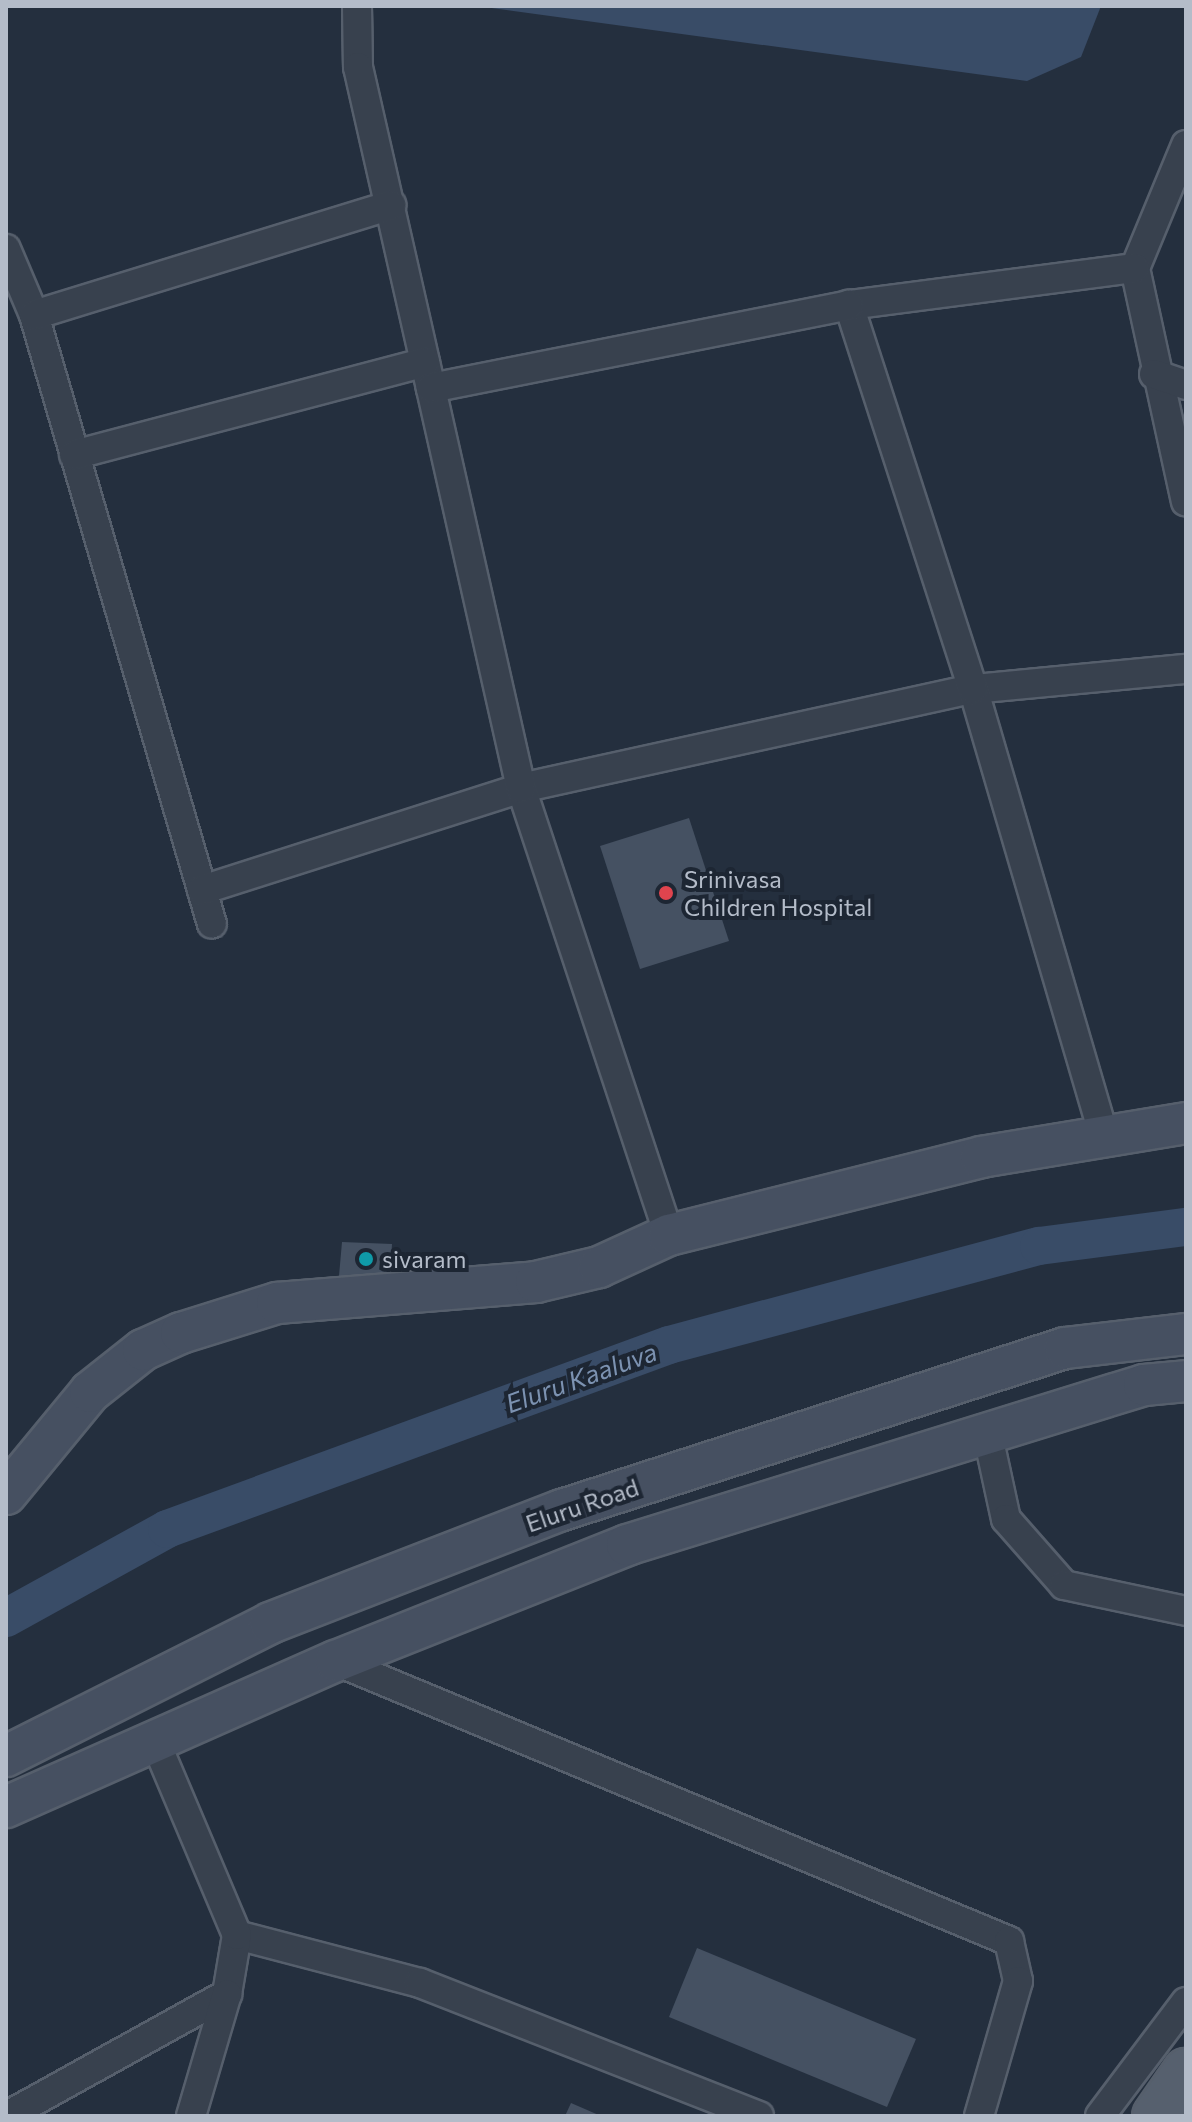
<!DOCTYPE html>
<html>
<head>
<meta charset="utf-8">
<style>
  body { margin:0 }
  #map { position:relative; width:1192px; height:2122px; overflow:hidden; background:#242f3e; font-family:Commissioner,sans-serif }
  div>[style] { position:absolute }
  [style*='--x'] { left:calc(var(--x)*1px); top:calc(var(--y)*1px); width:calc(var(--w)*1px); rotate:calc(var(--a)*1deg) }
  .water>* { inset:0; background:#394c67 }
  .canal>* { height:38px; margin:-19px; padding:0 19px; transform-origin:19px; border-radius:19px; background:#394c67 }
  .building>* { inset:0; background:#455162 }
  .roads { filter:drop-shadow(2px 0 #565f6c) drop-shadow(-2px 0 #565f6c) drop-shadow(0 2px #565f6c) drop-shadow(0 -2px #565f6c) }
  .street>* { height:28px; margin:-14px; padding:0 14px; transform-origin:14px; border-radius:14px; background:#38414e }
  .secondary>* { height:40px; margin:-20px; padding:0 20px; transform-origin:20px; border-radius:20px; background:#465061 }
  .primary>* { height:44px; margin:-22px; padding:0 22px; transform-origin:22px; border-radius:22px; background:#56606e }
  .dots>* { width:22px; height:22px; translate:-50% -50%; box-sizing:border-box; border:4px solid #1d2633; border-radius:50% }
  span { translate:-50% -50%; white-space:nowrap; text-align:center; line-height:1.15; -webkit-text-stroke:8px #1d2633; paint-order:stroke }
  .poi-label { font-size:24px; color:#b4bcc9 }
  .left { translate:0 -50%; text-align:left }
  .street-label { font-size:24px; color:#b4bcc9 }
  .water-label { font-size:26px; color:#7c92b1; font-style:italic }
  .frame { position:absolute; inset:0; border:8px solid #b4bcc9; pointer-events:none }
</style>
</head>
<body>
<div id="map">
  <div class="water">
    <i style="clip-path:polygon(477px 6px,1101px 6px,1081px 57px,1027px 81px)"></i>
  </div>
  <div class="canal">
    <i style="--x:6;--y:1618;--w:184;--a:-28.9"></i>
    <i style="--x:167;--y:1529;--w:535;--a:-20.13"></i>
    <i style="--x:669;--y:1345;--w:383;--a:-15"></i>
    <i style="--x:1039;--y:1246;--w:148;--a:-7.4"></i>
  </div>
  <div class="building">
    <i style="clip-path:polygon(689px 818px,729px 941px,640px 969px,600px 846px)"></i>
    <i style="clip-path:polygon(342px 1242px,392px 1244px,390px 1275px,339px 1276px)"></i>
    <i style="clip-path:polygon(697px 1948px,916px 2039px,887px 2107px,669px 2017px)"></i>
    <i style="clip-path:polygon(571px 2103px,601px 2116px,565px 2116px)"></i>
  </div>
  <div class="roads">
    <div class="street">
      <i style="--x:357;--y:6;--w:61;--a:89.1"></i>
      <i style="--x:358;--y:67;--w:329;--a:77.2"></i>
      <i style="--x:1186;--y:145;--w:133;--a:112.5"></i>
      <i style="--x:1135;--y:268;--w:239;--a:77.7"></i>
      <i style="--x:6;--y:249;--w:72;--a:67"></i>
      <i style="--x:34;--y:315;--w:634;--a:73.71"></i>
      <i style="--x:34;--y:315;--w:374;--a:-17.1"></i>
      <i style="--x:1154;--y:374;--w:34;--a:19"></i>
      <i style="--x:74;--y:455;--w:363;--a:-14.8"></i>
      <i style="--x:202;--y:890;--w:335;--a:-17.7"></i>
      <i style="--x:521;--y:788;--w:463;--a:-12.4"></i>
      <i style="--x:973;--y:689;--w:214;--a:-5.4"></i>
      <i style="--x:1104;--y:1136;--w:466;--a:-106.3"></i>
      <i style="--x:973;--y:689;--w:404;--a:-107.9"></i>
      <i style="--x:849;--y:305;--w:288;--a:-7.4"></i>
      <i style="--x:669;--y:1235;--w:471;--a:-108.3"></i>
      <i style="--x:521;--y:788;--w:410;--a:-102.7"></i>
      <i style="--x:431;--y:388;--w:426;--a:-11.2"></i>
      <i style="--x:988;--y:1436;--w:85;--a:77.8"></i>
      <i style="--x:1006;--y:1519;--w:88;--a:48.7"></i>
      <i style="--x:1064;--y:1585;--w:125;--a:12"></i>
      <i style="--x:336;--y:1661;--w:729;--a:22.59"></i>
      <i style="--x:1009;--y:1941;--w:41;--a:77.3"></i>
      <i style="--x:1018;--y:1981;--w:141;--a:106.1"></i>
      <i style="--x:237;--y:1935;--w:189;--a:14.7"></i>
      <i style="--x:420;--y:1983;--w:364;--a:21.4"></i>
      <i style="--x:7;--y:2116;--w:252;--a:-29"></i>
      <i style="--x:227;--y:1994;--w:60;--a:-80.4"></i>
      <i style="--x:237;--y:1935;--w:211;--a:-112.9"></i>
      <i style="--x:191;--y:2116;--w:127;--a:-73.6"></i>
      <i style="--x:1100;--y:2116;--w:143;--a:-53"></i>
    </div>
    <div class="secondary">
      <i style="--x:6;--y:1494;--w:132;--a:-50.5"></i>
      <i style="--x:90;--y:1392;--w:68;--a:-38.4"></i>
      <i style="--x:143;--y:1350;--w:42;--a:-24.1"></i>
      <i style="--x:181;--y:1333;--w:101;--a:-17.4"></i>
      <i style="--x:277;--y:1303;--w:260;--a:-4.6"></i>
      <i style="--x:536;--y:1282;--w:65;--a:-13.4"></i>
      <i style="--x:599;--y:1267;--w:77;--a:-24.6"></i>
      <i style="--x:669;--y:1235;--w:322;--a:-14"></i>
      <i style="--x:981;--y:1157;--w:208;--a:-9.4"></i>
      <i style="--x:6;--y:1756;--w:296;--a:-26.7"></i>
      <i style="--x:270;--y:1623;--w:313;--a:-21.2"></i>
      <i style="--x:562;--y:1510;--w:528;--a:-17.85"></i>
      <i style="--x:1065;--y:1348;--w:122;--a:-6.6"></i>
      <i style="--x:6;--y:1807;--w:361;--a:-23.9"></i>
      <i style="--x:336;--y:1661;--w:313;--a:-21.7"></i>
      <i style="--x:627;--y:1545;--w:541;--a:-17.2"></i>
      <i style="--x:1144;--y:1385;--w:42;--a:-5.4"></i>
    </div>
    <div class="primary">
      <i style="--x:1155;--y:2116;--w:55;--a:-55.4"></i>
    </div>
  </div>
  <div class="dots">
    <i style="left:666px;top:893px;background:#e0444e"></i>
    <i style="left:366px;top:1259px;background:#0f9aa8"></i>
  </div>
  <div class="poi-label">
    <span class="left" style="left:684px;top:893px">Srinivasa<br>Children Hospital</span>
    <span class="left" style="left:382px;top:1259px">sivaram</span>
  </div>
  <div class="street-label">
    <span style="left:582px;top:1505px;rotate:-19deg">Eluru Road</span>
  </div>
  <div class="water-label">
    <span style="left:581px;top:1377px;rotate:-20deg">Eluru Kaaluva</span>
  </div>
  <div class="frame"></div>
</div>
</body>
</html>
